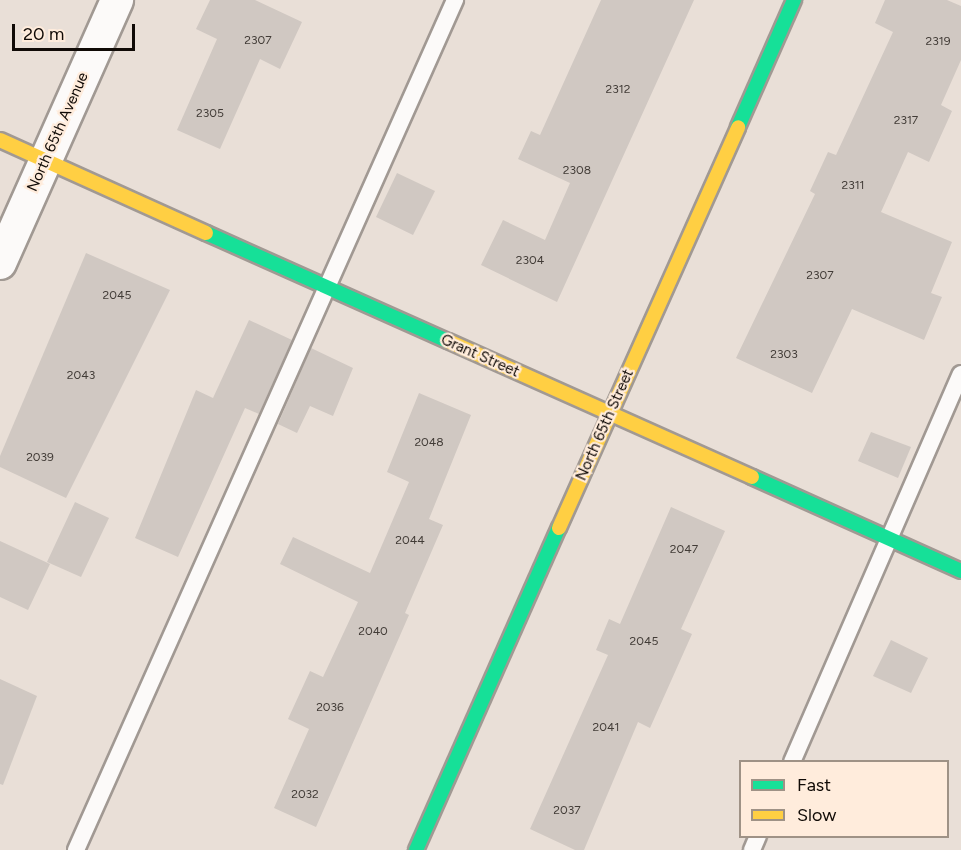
<!DOCTYPE html>
<html>
<head>
<meta charset="utf-8">
<style>
  body { margin:0 }
  #map { position:relative; width:961px; height:850px; overflow:hidden; background:#e9dfd7; font-family:Figtree,sans-serif }
  div>[style] { position:absolute }
  [style*='--x'] { left:calc(var(--x)*1px); top:calc(var(--y)*1px); width:calc(var(--w)*1px); rotate:calc(var(--a)*1deg) }
  .building>* { inset:0; background:#d0c8c2 }
  .roads { filter:drop-shadow(2px 0 #a19993) drop-shadow(-2px 0 #a19993) drop-shadow(0 2px #a19993) drop-shadow(0 -2px #a19993) }
  .lane>* { height:16px; margin:-8px; padding:0 8px; transform-origin:8px; border-radius:8px; background:#fcfaf9 }
  .street>* { height:32px; margin:-16px; padding:0 16px; transform-origin:16px; border-radius:16px; background:#fcfaf9 }
  .fast>* { height:14px; margin:-7px; padding:0 7px; transform-origin:7px; border-radius:7px; background:#16e098 }
  .slow>* { height:14px; margin:-7px; padding:0 7px; transform-origin:7px; border-radius:7px; background:#ffcf43 }
  span { translate:-50% -50%; white-space:nowrap; text-align:center; line-height:1.15; -webkit-text-stroke:4.5px #ffecdc; paint-order:stroke }
  .number-label { font-size:12px; color:#423c37 }
  .number-label span { -webkit-text-stroke-width:0 }
  .street-label { font-size:15px; color:#100a06 }
  .legend { position:absolute; left:739px; top:760px; width:210px; height:78px; box-sizing:border-box; background:#ffecdc; border:2px solid #9f9286; margin:0; padding:8px 10px; list-style:none; font-size:18px; color:#100a06 }
  .legend li { display:flex; align-items:center; gap:12px; height:30px }
  .legend b { width:30px; border:2px solid #9f9286 }
  .scale { position:absolute; left:12px; top:24px; width:123px; height:27px; box-sizing:border-box; border:3px solid #100a06; border-top:0; padding-left:8px; font-size:18px; line-height:21px; white-space:nowrap; color:#100a06; -webkit-text-stroke:4px #ffecdc; paint-order:stroke }
</style>
</head>
<body>
<div id="map">
  <div class="building">
    <i style="clip-path:polygon(210px 0,255px 0,302px 22px,280px 69px,260px 59px,220px 149px,177px 130px,217px 39px,196px 29px)"></i>
    <i style="clip-path:polygon(601px 0,694px 0,557px 302px,481px 265px,503px 220px,545px 240px,570px 183px,518px 159px,531px 131px,540px 135px)"></i>
    <i style="clip-path:polygon(885px 0,947px 0,961px 6px,961px 60px,941px 105px,952px 111px,929px 162px,908px 152px,881px 212px,952px 242px,931px 293px,942px 297px,924px 340px,852px 309px,812px 393px,736px 358px,815px 194px,810px 191px,828px 152px,836px 155px,893px 32px,875px 23px)"></i>
    <i style="clip-path:polygon(397px 173px,435px 191px,413px 235px,376px 217px)"></i>
    <i style="clip-path:polygon(86px 253px,170px 290px,66px 498px,0 467px,0 456px)"></i>
    <i style="clip-path:polygon(249px 320px,292px 340px,259px 414px,245px 408px,178px 557px,135px 538px,196px 390px,213px 398px)"></i>
    <i style="clip-path:polygon(311px 348px,353px 368px,333px 416px,310px 406px,297px 433px,278px 424px)"></i>
    <i style="clip-path:polygon(419px 393px,471px 415px,429px 519px,443px 525px,405px 613px,409px 615px,316px 827px,274px 808px,309px 729px,288px 719px,310px 671px,323px 677px,358px 602px,280px 564px,293px 537px,370px 573px,409px 482px,387px 472px)"></i>
    <i style="clip-path:polygon(871px 432px,911px 447px,898px 478px,858px 461px)"></i>
    <i style="clip-path:polygon(75px 502px,109px 518px,81px 577px,47px 562px)"></i>
    <i style="clip-path:polygon(671px 507px,725px 531px,681px 629px,692px 634px,650px 728px,638px 722px,584px 850px,575px 850px,530px 829px,608px 655px,596px 650px,609px 619px,620px 624px)"></i>
    <i style="clip-path:polygon(0 541px,50px 564px,28px 610px,0 597px)"></i>
    <i style="clip-path:polygon(891px 640px,928px 658px,911px 693px,873px 676px)"></i>
    <i style="clip-path:polygon(0 679px,37px 696px,3px 785px,0 784px)"></i>
  </div>
  <div class="roads">
    <div class="lane">
      <i style="--x:792;--y:762;--w:423;--a:-66.5"></i>
      <i style="--x:76;--y:850;--w:931;--a:-65.97"></i>
      <i style="--x:752;--y:850;--w:15;--a:-67"></i>
    </div>
    <div class="street">
      <i style="--x:0;--y:263;--w:288;--a:-66"></i>
    </div>
    <div class="fast">
      <i style="--x:738;--y:127;--w:139;--a:-66.2"></i>
      <i style="--x:206;--y:233;--w:265;--a:24.1"></i>
      <i style="--x:752;--y:477;--w:229;--a:24.2"></i>
      <i style="--x:416;--y:850;--w:352;--a:-66.1"></i>
    </div>
    <div class="slow">
      <i style="--x:0;--y:140;--w:226;--a:24.3"></i>
      <i style="--x:448;--y:341;--w:333;--a:24.1"></i>
      <i style="--x:559;--y:528;--w:439;--a:-65.9"></i>
    </div>
  </div>
  <div class="number-label">
    <span style="left:258px;top:41px">2307</span>
    <span style="left:938px;top:42px">2319</span>
    <span style="left:618px;top:90px">2312</span>
    <span style="left:210px;top:114px">2305</span>
    <span style="left:906px;top:121px">2317</span>
    <span style="left:577px;top:171px">2308</span>
    <span style="left:853px;top:186px">2311</span>
    <span style="left:530px;top:261px">2304</span>
    <span style="left:820px;top:276px">2307</span>
    <span style="left:117px;top:296px">2045</span>
    <span style="left:784px;top:355px">2303</span>
    <span style="left:81px;top:376px">2043</span>
    <span style="left:429px;top:443px">2048</span>
    <span style="left:40px;top:458px">2039</span>
    <span style="left:410px;top:541px">2044</span>
    <span style="left:684px;top:550px">2047</span>
    <span style="left:373px;top:632px">2040</span>
    <span style="left:644px;top:642px">2045</span>
    <span style="left:330px;top:708px">2036</span>
    <span style="left:606px;top:728px">2041</span>
    <span style="left:305px;top:795px">2032</span>
    <span style="left:567px;top:811px">2037</span>
  </div>
  <div class="street-label">
    <span style="left:58px;top:132px;rotate:-66deg">North 65th Avenue</span>
    <span style="left:480px;top:356px;rotate:24deg">Grant Street</span>
    <span style="left:605px;top:425px;rotate:-66deg">North 65th Street</span>
  </div>
  <ul class="legend">
  <li><b style="height:8px;background:#16e098"></b>Fast</li>
  <li><b style="height:8px;background:#ffcf43"></b>Slow</li>
  </ul>
  <div class="scale">20 m</div>
</div>
</body>
</html>
